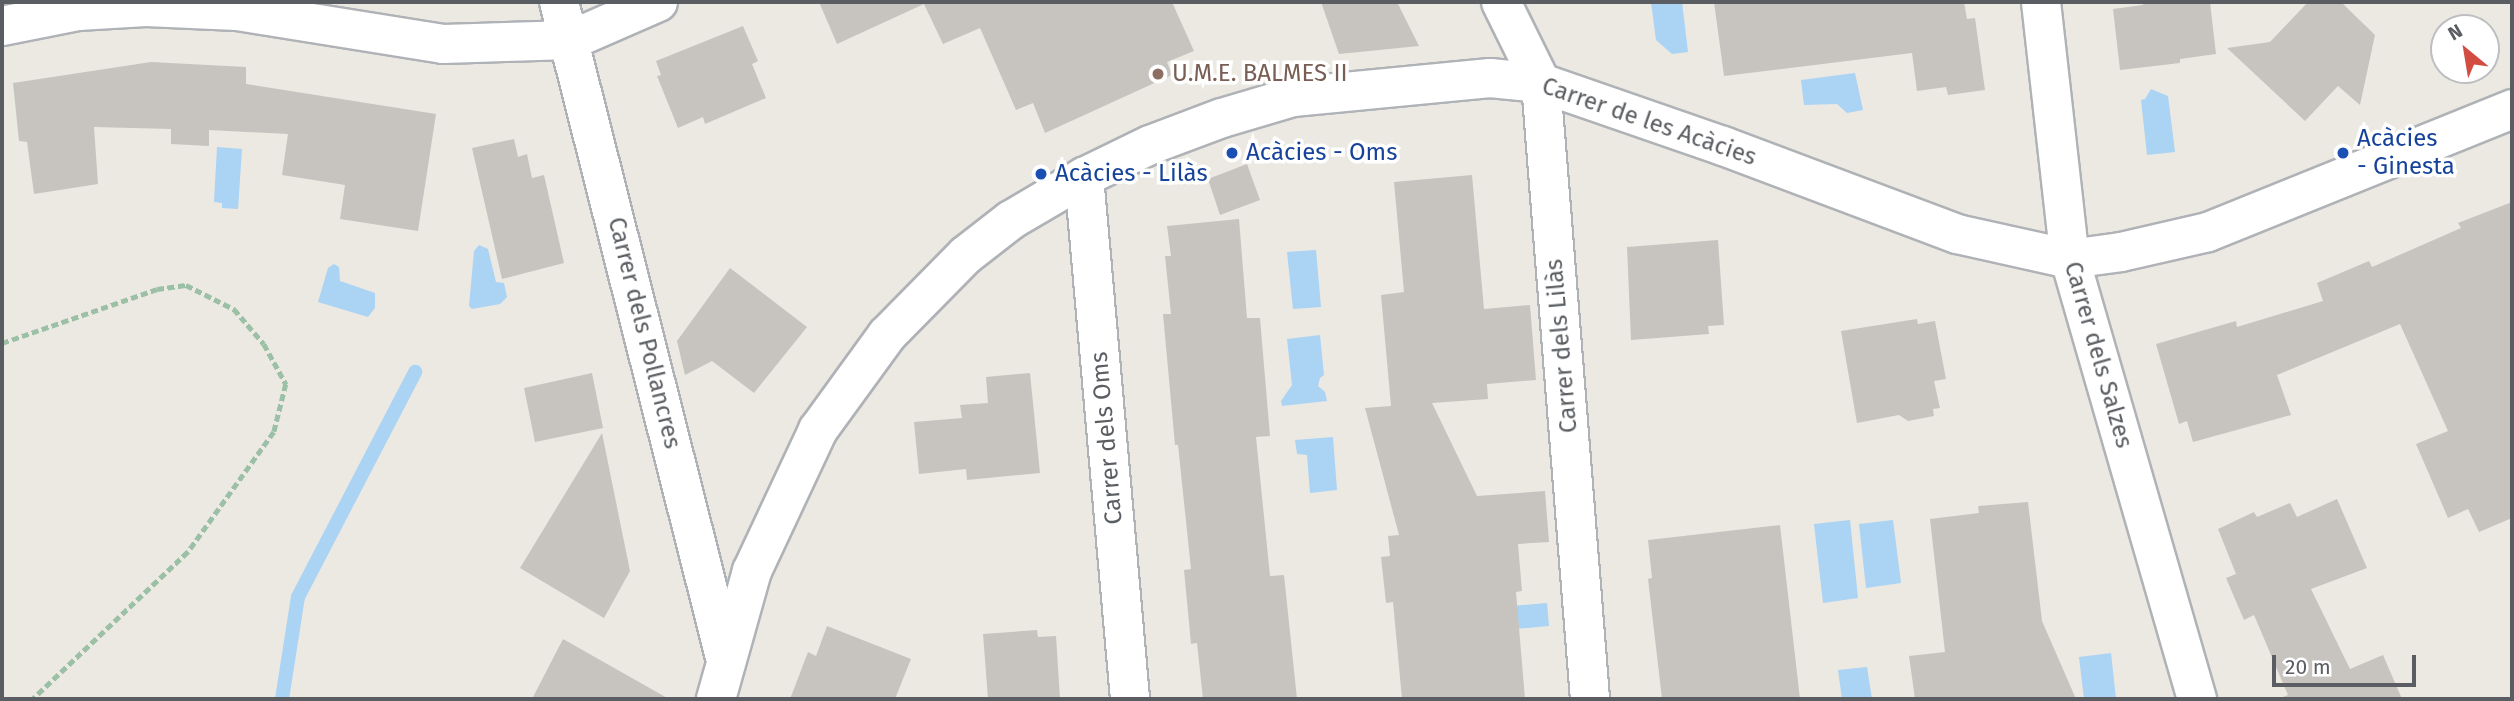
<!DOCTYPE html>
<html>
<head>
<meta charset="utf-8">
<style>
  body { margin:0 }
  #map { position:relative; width:2514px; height:701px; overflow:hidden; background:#ebe9e2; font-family:"Fira Sans",sans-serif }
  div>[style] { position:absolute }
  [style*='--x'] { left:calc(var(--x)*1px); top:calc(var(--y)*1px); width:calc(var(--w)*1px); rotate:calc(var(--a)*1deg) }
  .water>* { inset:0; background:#aad3f4 }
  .stream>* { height:14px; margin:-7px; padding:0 7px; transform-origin:7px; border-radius:7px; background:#aad3f4 }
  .building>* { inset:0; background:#c7c4bf }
  .path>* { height:4.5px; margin-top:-2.25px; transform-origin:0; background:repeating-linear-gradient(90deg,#9bc0a6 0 7px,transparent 0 10.5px) }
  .roads { filter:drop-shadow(2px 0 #afb2b6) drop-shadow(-2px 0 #afb2b6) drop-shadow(0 2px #afb2b6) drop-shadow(0 -2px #afb2b6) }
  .minor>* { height:38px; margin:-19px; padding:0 19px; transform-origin:19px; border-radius:19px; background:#fff }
  .dots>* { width:19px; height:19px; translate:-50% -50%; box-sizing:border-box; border:4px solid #fff; border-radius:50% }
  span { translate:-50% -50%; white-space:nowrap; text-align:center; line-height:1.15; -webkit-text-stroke:7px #fff; paint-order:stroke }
  .education-label { font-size:24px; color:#785e54 }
  .left { translate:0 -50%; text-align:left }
  .street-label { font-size:24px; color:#5a5d61 }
  .transit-label { font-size:24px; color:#164399 }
  .frame { position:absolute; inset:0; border:4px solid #5a5d61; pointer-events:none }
  .north { position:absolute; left:2430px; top:14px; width:70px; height:70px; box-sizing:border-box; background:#fff; border:2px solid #bdbec0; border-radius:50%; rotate:330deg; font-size:19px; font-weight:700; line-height:28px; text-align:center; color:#5a5d61 }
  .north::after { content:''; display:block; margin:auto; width:24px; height:32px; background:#d34c41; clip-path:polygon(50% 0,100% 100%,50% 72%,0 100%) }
  .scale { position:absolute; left:2272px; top:655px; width:144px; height:32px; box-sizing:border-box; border:4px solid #5a5d61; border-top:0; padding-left:9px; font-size:21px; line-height:24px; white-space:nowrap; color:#5a5d61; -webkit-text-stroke:5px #fff; paint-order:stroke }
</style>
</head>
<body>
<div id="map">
  <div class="water">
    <i style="clip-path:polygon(1651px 2px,1682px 2px,1688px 52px,1672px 54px,1656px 40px)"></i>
    <i style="clip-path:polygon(1855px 73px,1863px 110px,1847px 113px,1837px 104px,1804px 105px,1801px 80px)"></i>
    <i style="clip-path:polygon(2151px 89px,2168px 96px,2175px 152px,2147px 155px,2141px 100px,2145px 99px)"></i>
    <i style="clip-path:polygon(217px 147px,242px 149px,238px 209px,222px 208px,222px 203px,214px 202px)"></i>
    <i style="clip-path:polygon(479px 245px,488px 249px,496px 282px,504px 283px,507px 297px,500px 304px,472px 309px,469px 306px,474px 251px)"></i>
    <i style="clip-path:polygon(1316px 250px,1321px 307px,1293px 309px,1287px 252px)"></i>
    <i style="clip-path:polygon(334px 264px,339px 267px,340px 281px,375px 293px,375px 308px,368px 317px,318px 302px,328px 268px)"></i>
    <i style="clip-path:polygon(1320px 335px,1324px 375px,1320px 378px,1318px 386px,1325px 392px,1327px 401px,1282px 406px,1281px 401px,1292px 385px,1287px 339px)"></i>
    <i style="clip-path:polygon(1333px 437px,1337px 490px,1310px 493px,1307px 455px,1297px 454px,1295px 440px)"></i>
    <i style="clip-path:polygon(1850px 520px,1858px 598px,1823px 603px,1814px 524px)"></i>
    <i style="clip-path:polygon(1893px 520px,1901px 583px,1866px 588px,1859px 524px)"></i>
    <i style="clip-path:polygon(1547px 603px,1549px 626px,1492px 631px,1489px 608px)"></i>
    <i style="clip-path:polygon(2111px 653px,2116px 699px,2084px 699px,2079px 657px)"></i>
    <i style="clip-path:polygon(1867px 667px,1872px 699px,1842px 699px,1838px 670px)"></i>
  </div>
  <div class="stream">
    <i style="--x:282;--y:699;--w:103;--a:-81.1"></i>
    <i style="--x:298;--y:597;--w:254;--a:-62.5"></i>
  </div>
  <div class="building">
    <i style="clip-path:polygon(819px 2px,1172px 2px,1194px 51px,1167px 62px,1172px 75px,1045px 133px,1033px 103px,1016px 110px,980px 28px,943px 44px,924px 4px,837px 44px)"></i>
    <i style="clip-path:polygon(1321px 2px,1397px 2px,1419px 46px,1339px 54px)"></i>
    <i style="clip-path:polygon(1714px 2px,1964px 2px,1967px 19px,1975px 18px,1985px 90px,1948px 95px,1946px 87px,1917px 91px,1912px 53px,1724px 76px)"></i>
    <i style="clip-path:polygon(2143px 2px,2210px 2px,2216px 54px,2180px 59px,2180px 63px,2120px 70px,2113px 9px,2143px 5px)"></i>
    <i style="clip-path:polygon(2308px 2px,2341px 2px,2375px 35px,2360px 105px,2338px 86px,2305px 121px,2227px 48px,2270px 42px)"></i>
    <i style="clip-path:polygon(743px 26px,758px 61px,752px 64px,766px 98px,705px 124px,703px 117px,678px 128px,657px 76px,661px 75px,656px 61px)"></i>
    <i style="clip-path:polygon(151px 62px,246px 67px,246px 84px,436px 114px,418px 231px,340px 219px,345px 185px,282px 175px,288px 134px,209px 130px,209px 146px,171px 144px,171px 129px,94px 127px,98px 184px,34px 194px,27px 142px,19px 141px,13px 83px)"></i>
    <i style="clip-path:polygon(514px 139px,518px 157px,527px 154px,532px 178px,544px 175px,564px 263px,502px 279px,472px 148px)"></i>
    <i style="clip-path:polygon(1247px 164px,1260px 200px,1220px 215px,1208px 179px)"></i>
    <i style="clip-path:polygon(1472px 175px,1484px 309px,1530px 305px,1536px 380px,1487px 384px,1488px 399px,1432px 403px,1477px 496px,1545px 491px,1549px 542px,1518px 544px,1522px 591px,1516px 592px,1525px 699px,1402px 699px,1393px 602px,1386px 603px,1381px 557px,1390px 556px,1388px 536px,1399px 535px,1365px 408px,1391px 406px,1381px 295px,1404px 292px,1394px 182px)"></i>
    <i style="clip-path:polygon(2512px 202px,2512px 518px,2479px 532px,2468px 509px,2448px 518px,2416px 444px,2448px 431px,2400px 324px,2277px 375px,2291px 415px,2193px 442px,2187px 421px,2179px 424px,2156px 344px,2236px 321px,2237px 327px,2323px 301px,2317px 283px,2369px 261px,2372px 267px,2461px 228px,2458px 223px)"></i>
    <i style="clip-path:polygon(1239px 219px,1247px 318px,1260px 318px,1270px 436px,1256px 437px,1270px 576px,1284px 575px,1297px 699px,1203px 699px,1197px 643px,1191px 644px,1184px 570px,1191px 569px,1178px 445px,1175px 445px,1163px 314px,1171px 314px,1165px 256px,1171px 256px,1167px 226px)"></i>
    <i style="clip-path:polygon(1718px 240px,1724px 325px,1708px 326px,1709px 334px,1631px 340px,1627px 247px)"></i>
    <i style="clip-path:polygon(730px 268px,807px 327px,754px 393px,712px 361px,685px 375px,677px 341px)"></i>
    <i style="clip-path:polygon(1917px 319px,1918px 324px,1935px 321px,1946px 379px,1934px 381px,1940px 408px,1933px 409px,1934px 416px,1908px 421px,1899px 415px,1857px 423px,1841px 331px)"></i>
    <i style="clip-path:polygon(592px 373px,603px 428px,535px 442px,524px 388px)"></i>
    <i style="clip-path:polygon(1030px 373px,1040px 473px,967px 480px,966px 469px,919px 474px,914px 422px,962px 418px,960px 405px,988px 403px,986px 377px)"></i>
    <i style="clip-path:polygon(602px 433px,630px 571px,604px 618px,520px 568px)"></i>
    <i style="clip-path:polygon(2337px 499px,2367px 568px,2311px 589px,2350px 669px,2383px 655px,2402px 699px,2278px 699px,2288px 695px,2254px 615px,2244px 620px,2226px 578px,2236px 574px,2218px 529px,2254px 512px,2257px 517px,2290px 503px,2297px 517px)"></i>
    <i style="clip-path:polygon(2028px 502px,2042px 621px,2076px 699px,1915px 699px,1909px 656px,1945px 652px,1930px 519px,1979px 513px,1978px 506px)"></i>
    <i style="clip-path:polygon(1780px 525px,1800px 699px,1662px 699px,1648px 579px,1652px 578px,1648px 540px)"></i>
    <i style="clip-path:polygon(827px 626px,911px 659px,895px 699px,790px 699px,808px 652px,816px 656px)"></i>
    <i style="clip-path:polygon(1037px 630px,1038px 637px,1056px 636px,1060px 699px,988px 699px,983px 634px)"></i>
    <i style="clip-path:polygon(563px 639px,669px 699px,532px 699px)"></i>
  </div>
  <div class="path">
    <i style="--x:2;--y:343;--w:164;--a:-19.2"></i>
    <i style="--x:157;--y:289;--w:29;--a:-8"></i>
    <i style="--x:186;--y:285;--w:54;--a:26.6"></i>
    <i style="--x:234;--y:309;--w:46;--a:49.4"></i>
    <i style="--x:264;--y:344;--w:46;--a:61.2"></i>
    <i style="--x:286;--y:384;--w:49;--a:104"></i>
    <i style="--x:274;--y:432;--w:148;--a:125.6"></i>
    <i style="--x:188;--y:552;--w:214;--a:136.5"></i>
  </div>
  <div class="roads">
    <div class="minor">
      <i style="--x:559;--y:2;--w:680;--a:75.78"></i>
      <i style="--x:1501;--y:2;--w:90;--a:63.7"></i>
      <i style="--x:1541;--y:83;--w:618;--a:85.45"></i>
      <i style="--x:2041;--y:2;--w:259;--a:83.6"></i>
      <i style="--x:2070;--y:259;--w:458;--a:73.9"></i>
      <i style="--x:2;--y:26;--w:77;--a:-11.2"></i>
      <i style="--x:78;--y:11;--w:68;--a:-3.4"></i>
      <i style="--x:146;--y:7;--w:91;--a:2.5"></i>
      <i style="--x:237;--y:11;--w:209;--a:9.1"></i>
      <i style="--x:443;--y:44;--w:128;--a:-1.8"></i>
      <i style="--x:571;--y:40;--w:95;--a:-23.6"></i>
      <i style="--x:1084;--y:177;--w:524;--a:84.96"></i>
      <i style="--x:716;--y:699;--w:133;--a:-74.3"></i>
      <i style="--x:752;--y:571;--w:156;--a:-64.9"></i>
      <i style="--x:818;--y:430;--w:117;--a:-54"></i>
      <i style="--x:887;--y:335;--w:112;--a:-45.4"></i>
      <i style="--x:966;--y:255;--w:57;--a:-37.9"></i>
      <i style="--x:1011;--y:220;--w:85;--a:-30.5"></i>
      <i style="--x:1084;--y:177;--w:73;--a:-25.9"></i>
      <i style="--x:1150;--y:145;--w:77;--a:-20.6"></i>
      <i style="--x:1222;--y:118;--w:74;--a:-16.5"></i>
      <i style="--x:1293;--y:97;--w:198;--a:-5.5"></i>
      <i style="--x:1490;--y:78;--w:51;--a:5.6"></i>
      <i style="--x:1541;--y:83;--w:193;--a:19.1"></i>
      <i style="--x:1723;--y:146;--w:250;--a:20.6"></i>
      <i style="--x:1957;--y:234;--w:116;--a:12.5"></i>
      <i style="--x:2070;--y:259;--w:51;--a:-7.8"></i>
      <i style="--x:2121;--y:252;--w:89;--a:-12.9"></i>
      <i style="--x:2208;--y:232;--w:328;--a:-22"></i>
    </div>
  </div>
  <div class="dots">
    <i style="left:1158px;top:74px;background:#8d6e63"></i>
    <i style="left:1232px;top:153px;background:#1a4fb4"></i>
    <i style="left:2343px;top:153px;background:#1a4fb4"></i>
    <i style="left:1041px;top:174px;background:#1a4fb4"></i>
  </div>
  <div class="education-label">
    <span class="left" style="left:1172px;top:74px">U.M.E. BALMES II</span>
  </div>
  <div class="street-label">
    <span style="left:1649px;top:122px;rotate:19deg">Carrer de les Acàcies</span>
    <span style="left:644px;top:333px;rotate:76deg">Carrer dels Pollancres</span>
    <span style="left:1562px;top:346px;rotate:-95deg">Carrer dels Lilàs</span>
    <span style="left:2098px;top:355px;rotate:74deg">Carrer dels Salzes</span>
    <span style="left:1107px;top:438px;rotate:-95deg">Carrer dels Oms</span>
  </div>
  <div class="transit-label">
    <span class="left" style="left:2357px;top:153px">Acàcies<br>- Ginesta</span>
    <span class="left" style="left:1246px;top:153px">Acàcies - Oms</span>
    <span class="left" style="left:1055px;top:174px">Acàcies - Lilàs</span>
  </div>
  <div class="frame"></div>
  <div class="north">N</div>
  <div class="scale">20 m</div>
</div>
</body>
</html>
